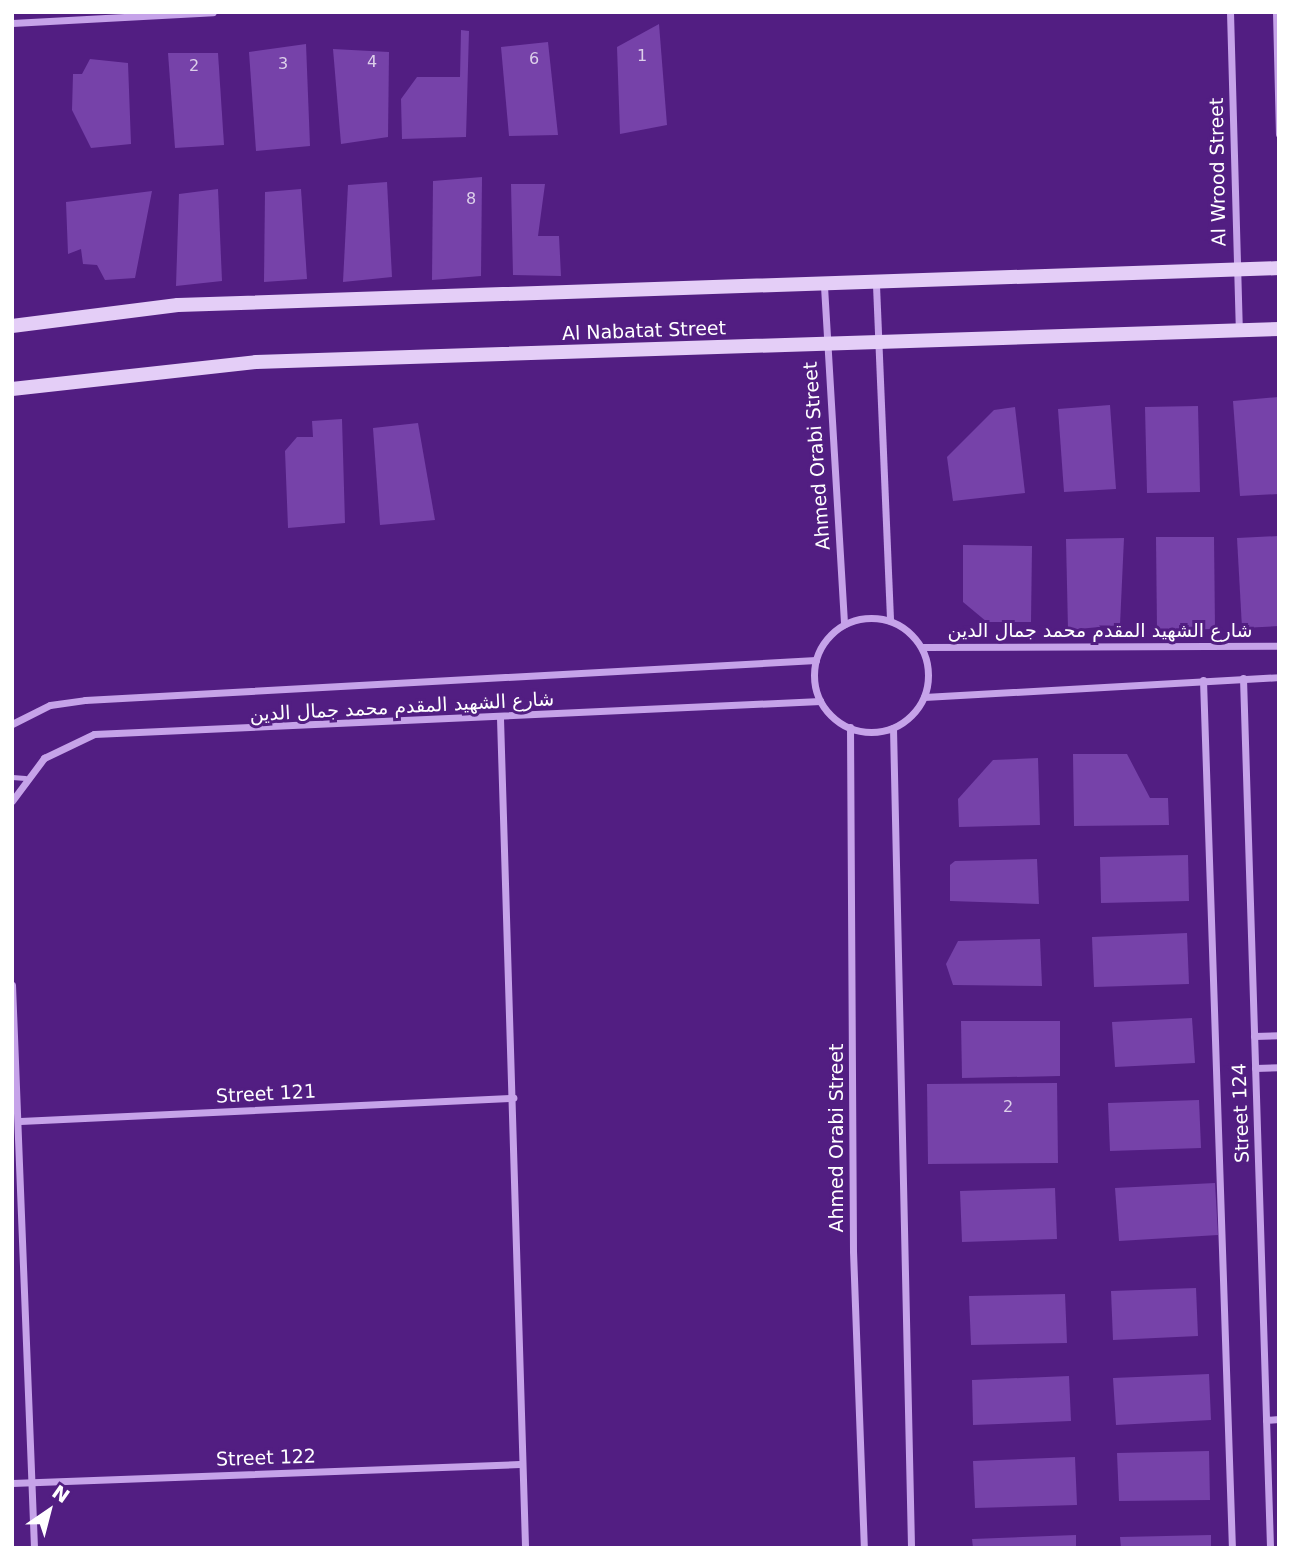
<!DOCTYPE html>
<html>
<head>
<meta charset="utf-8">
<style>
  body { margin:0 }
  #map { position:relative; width:1291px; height:1560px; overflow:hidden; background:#521e82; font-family:"DejaVu Sans",Cairo,sans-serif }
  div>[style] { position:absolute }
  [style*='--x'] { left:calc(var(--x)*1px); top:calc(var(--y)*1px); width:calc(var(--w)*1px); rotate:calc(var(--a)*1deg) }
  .building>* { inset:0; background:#7642a9 }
  .lane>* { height:5px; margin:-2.5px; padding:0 2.5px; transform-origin:2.5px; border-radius:2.5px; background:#c6a3e9 }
  .street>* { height:7px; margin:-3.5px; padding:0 3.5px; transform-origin:3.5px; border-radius:3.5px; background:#c6a3e9 }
  .street>.ring { margin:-3.5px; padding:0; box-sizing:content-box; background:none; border:7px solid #c6a3e9; border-radius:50% }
  .secondary>* { height:14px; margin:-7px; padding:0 7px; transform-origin:7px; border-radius:7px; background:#e4cef7 }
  span { translate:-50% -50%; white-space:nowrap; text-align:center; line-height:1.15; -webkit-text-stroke:6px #521e82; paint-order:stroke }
  .number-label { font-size:16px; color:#ddd0ea }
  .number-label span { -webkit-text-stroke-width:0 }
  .street-label { font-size:19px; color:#fff }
  .frame { position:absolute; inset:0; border:14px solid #fff; pointer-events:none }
  .north { position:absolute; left:14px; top:1476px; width:70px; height:70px; -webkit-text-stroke:5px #521e82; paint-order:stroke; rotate:35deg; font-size:19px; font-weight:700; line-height:28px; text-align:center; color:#fff }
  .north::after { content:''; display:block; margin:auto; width:24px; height:32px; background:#fff; clip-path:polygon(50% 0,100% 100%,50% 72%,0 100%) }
</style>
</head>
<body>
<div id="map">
  <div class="building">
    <i style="clip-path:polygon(659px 24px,667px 125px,620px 134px,617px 47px)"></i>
    <i style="clip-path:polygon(461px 30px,469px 31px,466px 137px,402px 139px,401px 99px,417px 77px,460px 77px)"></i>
    <i style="clip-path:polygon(548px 42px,558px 135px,509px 136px,501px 47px)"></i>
    <i style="clip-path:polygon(306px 44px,310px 146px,256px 151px,249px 52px)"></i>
    <i style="clip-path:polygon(333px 49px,389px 52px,388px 137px,341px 144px)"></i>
    <i style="clip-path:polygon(168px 53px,218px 53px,224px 145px,175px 148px)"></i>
    <i style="clip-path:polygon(90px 59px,128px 63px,131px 144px,91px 148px,72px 110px,73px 74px,82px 74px)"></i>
    <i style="clip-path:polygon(482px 177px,481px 276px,432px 280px,433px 181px)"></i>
    <i style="clip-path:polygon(387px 182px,392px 277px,343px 282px,348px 185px)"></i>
    <i style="clip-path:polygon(511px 184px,545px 184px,538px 236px,559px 236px,561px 276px,513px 275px)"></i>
    <i style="clip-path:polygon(218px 189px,222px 281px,176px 286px,179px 194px)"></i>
    <i style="clip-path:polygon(301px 189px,307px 279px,264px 282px,265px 192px)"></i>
    <i style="clip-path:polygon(152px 191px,135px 278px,105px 280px,97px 265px,83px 264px,81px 249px,68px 254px,66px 202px)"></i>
    <i style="clip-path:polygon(1279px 397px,1279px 494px,1240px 496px,1233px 401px)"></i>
    <i style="clip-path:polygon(1110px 405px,1116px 489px,1064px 492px,1058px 409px)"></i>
    <i style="clip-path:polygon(1198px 406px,1200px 492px,1147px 493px,1145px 407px)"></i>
    <i style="clip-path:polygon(1015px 407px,1025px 493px,953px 501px,947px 457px,994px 410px)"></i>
    <i style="clip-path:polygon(342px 419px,345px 523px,288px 528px,285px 451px,297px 437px,313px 437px,312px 421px)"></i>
    <i style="clip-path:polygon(418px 423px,435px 520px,380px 525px,373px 428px)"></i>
    <i style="clip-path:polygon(1279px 536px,1279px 626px,1242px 628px,1237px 538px)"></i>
    <i style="clip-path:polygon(1156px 537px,1214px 537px,1215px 629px,1157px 630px)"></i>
    <i style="clip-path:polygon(1124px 538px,1120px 625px,1068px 630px,1066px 539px)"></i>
    <i style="clip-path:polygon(963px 545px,1032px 546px,1031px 622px,987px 622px,963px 602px)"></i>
    <i style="clip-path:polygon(1073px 754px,1127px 754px,1150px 798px,1168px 798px,1169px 825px,1074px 826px)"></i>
    <i style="clip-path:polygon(1038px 758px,1040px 825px,959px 827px,958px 799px,993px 760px)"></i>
    <i style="clip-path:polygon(1188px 855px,1189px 901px,1101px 903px,1100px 857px)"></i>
    <i style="clip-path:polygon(1037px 859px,1039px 904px,950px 901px,950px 865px,955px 861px)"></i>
    <i style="clip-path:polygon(1187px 933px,1189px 984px,1094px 987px,1092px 937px)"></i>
    <i style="clip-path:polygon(1040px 939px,1042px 986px,953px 985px,946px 964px,958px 941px)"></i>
    <i style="clip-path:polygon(1192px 1018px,1195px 1063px,1115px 1067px,1112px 1022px)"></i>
    <i style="clip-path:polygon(961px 1021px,1060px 1021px,1060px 1076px,962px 1078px)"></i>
    <i style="clip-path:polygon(1057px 1083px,1058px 1163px,928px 1164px,927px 1084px)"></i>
    <i style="clip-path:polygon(1199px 1100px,1201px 1148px,1110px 1151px,1108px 1103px)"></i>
    <i style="clip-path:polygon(1215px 1183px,1218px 1235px,1119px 1241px,1115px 1188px)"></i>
    <i style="clip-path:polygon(1055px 1188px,1057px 1239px,962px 1242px,960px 1191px)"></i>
    <i style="clip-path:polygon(1196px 1288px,1198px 1336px,1113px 1340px,1111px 1291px)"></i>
    <i style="clip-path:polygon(1065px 1294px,1067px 1343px,971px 1345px,969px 1296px)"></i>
    <i style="clip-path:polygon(1209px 1374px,1211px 1420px,1116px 1425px,1113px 1378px)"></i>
    <i style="clip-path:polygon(1069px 1376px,1071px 1421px,973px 1425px,972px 1380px)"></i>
    <i style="clip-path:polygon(1209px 1451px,1210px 1500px,1119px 1501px,1117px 1453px)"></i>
    <i style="clip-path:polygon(1075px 1457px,1077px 1505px,975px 1508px,973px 1461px)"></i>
    <i style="clip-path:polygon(1076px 1535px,1076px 1548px,973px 1548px,972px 1539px)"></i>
    <i style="clip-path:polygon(1211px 1535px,1211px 1548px,1121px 1548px,1120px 1537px)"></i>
  </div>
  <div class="lane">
    <i style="--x:12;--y:777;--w:13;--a:4"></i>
  </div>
  <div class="street">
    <i style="--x:1230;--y:12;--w:318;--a:88.4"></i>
    <i style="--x:1276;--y:12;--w:122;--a:88.6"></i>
    <i style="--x:12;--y:23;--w:201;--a:-3.1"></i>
    <i style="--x:876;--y:285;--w:336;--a:87.6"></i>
    <i style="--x:824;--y:286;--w:339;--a:86.6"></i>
    <i class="ring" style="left:814px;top:618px;width:107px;height:107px"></i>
    <i style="--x:922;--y:647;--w:357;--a:-0.2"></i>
    <i style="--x:1243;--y:678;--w:870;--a:88.22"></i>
    <i style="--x:1203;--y:680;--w:868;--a:88.09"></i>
    <i style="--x:924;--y:697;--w:356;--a:-3.2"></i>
    <i style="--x:500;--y:718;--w:830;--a:88.27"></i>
    <i style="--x:12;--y:724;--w:42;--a:-26.6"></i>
    <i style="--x:50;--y:705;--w:35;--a:-8"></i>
    <i style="--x:85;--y:700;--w:732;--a:-3.13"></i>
    <i style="--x:850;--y:727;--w:524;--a:89.67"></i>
    <i style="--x:853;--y:1251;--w:297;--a:87.9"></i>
    <i style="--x:893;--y:728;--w:820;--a:88.74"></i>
    <i style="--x:12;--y:801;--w:54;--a:-53.3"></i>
    <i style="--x:44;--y:758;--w:55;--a:-25.6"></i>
    <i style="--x:94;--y:734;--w:727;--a:-2.6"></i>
    <i style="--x:12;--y:985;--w:563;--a:87.76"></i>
    <i style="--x:1254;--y:1036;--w:25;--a:-2"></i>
    <i style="--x:1255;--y:1068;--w:24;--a:-2"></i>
    <i style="--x:20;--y:1121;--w:494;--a:-2.7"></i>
    <i style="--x:1266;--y:1420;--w:13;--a:-4"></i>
    <i style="--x:12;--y:1483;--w:508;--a:-2.14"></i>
  </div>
  <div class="secondary">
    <i style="--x:12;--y:326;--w:167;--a:-7.2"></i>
    <i style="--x:178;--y:305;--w:1102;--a:-1.92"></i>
    <i style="--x:12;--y:389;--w:245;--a:-6.3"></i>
    <i style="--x:256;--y:362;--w:1024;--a:-1.85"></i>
  </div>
  <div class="number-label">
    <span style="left:642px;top:56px">1</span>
    <span style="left:534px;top:59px">6</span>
    <span style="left:372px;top:62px">4</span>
    <span style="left:283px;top:64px">3</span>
    <span style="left:194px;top:66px">2</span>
    <span style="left:471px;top:199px">8</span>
    <span style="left:1008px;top:1107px">2</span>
  </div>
  <div class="street-label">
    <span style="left:1218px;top:172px;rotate:-91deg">Al Wrood Street</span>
    <span style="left:644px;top:331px;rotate:-2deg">Al Nabatat Street</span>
    <span style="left:817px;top:456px;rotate:-94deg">Ahmed Orabi Street</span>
    <span style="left:1100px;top:631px">شارع الشهيد المقدم محمد جمال الدين</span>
    <span style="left:402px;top:707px;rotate:-3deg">شارع الشهيد المقدم محمد جمال الدين</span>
    <span style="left:266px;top:1094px;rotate:-3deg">Street 121</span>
    <span style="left:1241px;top:1113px;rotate:-92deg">Street 124</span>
    <span style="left:837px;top:1138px;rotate:-90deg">Ahmed Orabi Street</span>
    <span style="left:266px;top:1458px;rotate:-2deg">Street 122</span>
  </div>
  <div class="frame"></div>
  <div class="north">N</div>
</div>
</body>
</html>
